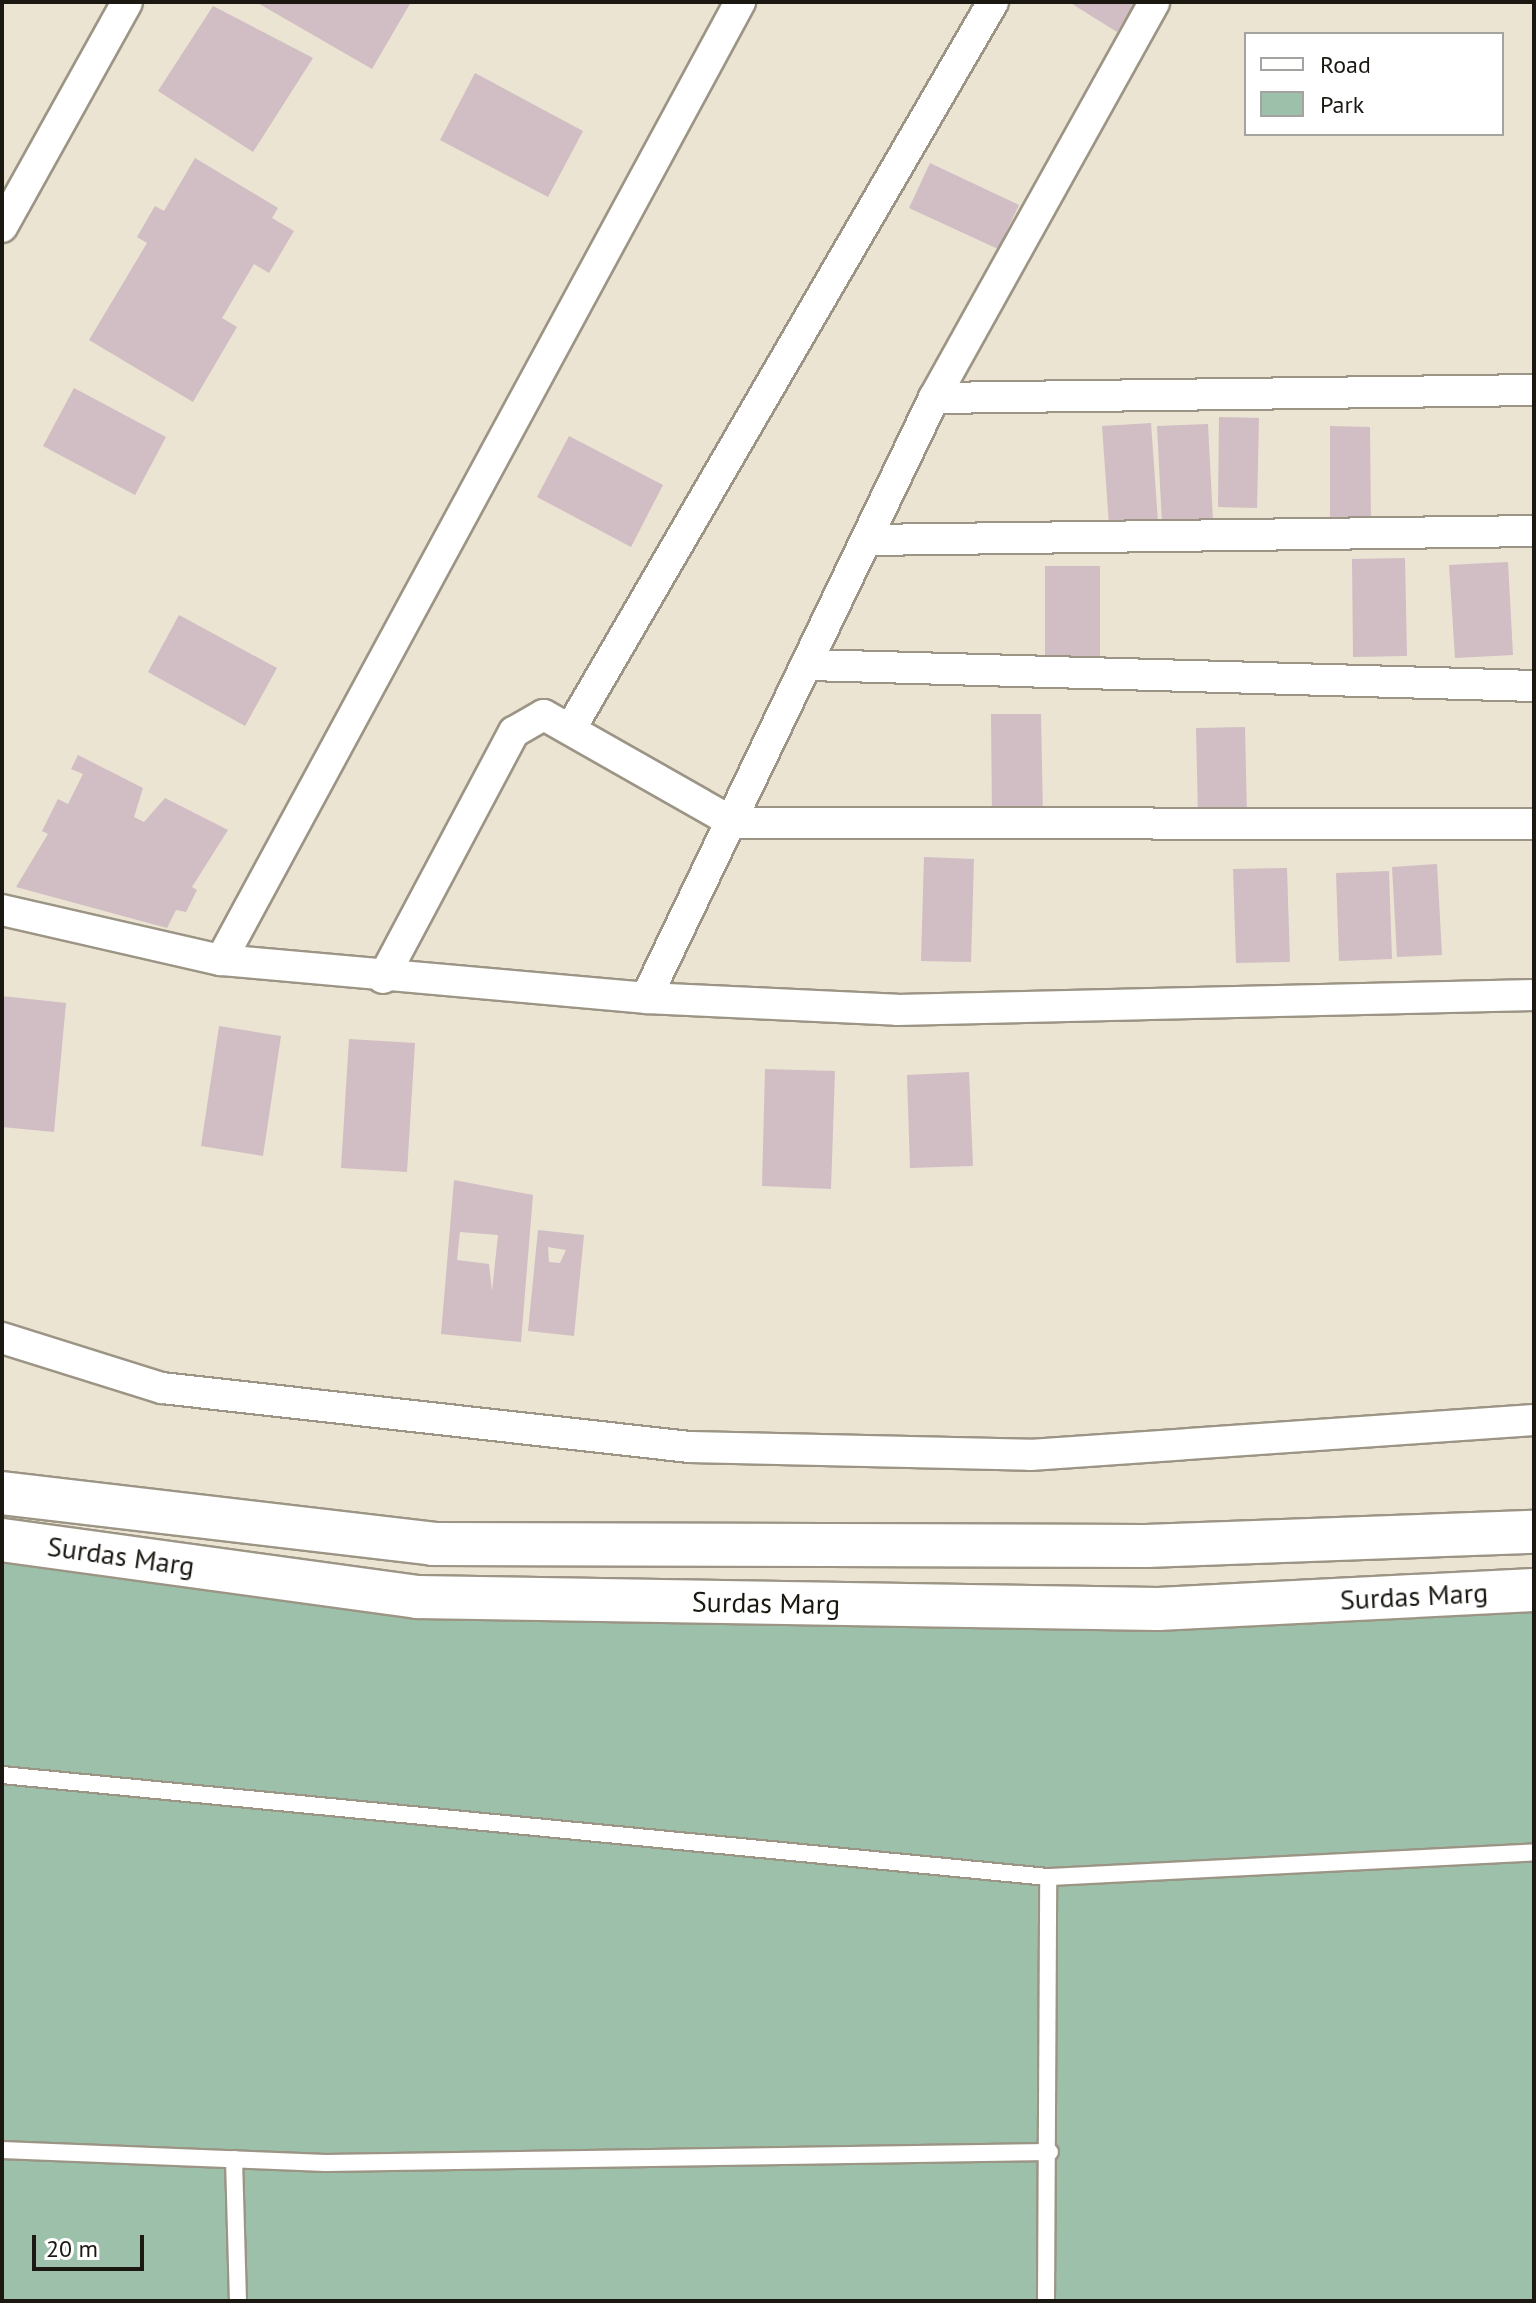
<!DOCTYPE html>
<html>
<head>
<meta charset="utf-8">
<style>
  body { margin:0 }
  #map { position:relative; width:1536px; height:2303px; overflow:hidden; background:#ebe4d2; font-family:"PT Sans",sans-serif }
  div>[style] { position:absolute }
  [style*='--x'] { left:calc(var(--x)*1px); top:calc(var(--y)*1px); width:calc(var(--w)*1px); rotate:calc(var(--a)*1deg) }
  .green>* { inset:0; background:#9cc0a9 }
  .building>* { inset:0; background:#d1bdc4 }
  .roads { filter:drop-shadow(2px 0 #9c9585) drop-shadow(-2px 0 #9c9585) drop-shadow(0 2px #9c9585) drop-shadow(0 -2px #9c9585) }
  .service>* { height:16px; margin:-8px; padding:0 8px; transform-origin:8px; border-radius:8px; background:#fff }
  .minor>* { height:30px; margin:-15px; padding:0 15px; transform-origin:15px; border-radius:15px; background:#fff }
  .secondary>* { height:42px; margin:-21px; padding:0 21px; transform-origin:21px; border-radius:21px; background:#fff }
  span { translate:-50% -50%; white-space:nowrap; text-align:center; line-height:1.15; -webkit-text-stroke:7px #fff; paint-order:stroke }
  .street-label { font-size:28px; color:#1b1812 }
  .frame { position:absolute; inset:0; border:4px solid #1b1812; pointer-events:none }
  .legend { position:absolute; left:1244px; top:32px; width:260px; height:104px; box-sizing:border-box; background:#fff; border:2px solid #a4a3a0; margin:0; padding:10px 14px; list-style:none; font-size:24px; color:#1b1812 }
  .legend li { display:flex; align-items:center; gap:16px; height:40px }
  .legend b { width:40px; border:2px solid #a4a3a0 }
  .scale { position:absolute; left:32px; top:2235px; width:112px; height:36px; box-sizing:border-box; border:4px solid #1b1812; border-top:0; padding-left:10px; font-size:24px; line-height:28px; white-space:nowrap; color:#1b1812; -webkit-text-stroke:6px #fff; paint-order:stroke }
</style>
</head>
<body>
<div id="map">
  <div class="green">
    <i style="clip-path:polygon(2px 1555px,1046px 1627px,1534px 1606px,1534px 2301px,2px 2301px)"></i>
  </div>
  <div class="building">
    <i style="clip-path:polygon(256px 2px,411px 2px,372px 69px)"></i>
    <i style="clip-path:polygon(1069px 2px,1136px 2px,1117px 32px)"></i>
    <i style="clip-path:polygon(213px 6px,313px 58px,253px 152px,158px 91px)"></i>
    <i style="clip-path:polygon(475px 73px,583px 131px,548px 197px,440px 140px)"></i>
    <i style="clip-path:polygon(195px 158px,278px 208px,272px 218px,294px 231px,269px 273px,254px 264px,222px 318px,237px 327px,193px 402px,89px 340px,147px 243px,137px 237px,155px 206px,164px 211px)"></i>
    <i style="clip-path:polygon(930px 163px,1019px 205px,998px 249px,909px 208px)"></i>
    <i style="clip-path:polygon(74px 388px,166px 437px,135px 495px,43px 446px)"></i>
    <i style="clip-path:polygon(1219px 417px,1259px 418px,1257px 508px,1218px 507px)"></i>
    <i style="clip-path:polygon(1151px 423px,1158px 522px,1109px 525px,1102px 426px)"></i>
    <i style="clip-path:polygon(1208px 424px,1213px 521px,1162px 523px,1157px 426px)"></i>
    <i style="clip-path:polygon(1330px 426px,1370px 427px,1371px 522px,1330px 522px)"></i>
    <i style="clip-path:polygon(569px 436px,663px 485px,631px 547px,537px 497px)"></i>
    <i style="clip-path:polygon(1405px 558px,1407px 656px,1353px 657px,1352px 559px)"></i>
    <i style="clip-path:polygon(1508px 562px,1513px 655px,1455px 658px,1449px 565px)"></i>
    <i style="clip-path:polygon(1045px 566px,1100px 566px,1100px 658px,1045px 657px)"></i>
    <i style="clip-path:polygon(179px 615px,277px 668px,245px 726px,148px 672px)"></i>
    <i style="clip-path:polygon(991px 714px,1041px 714px,1043px 818px,992px 818px)"></i>
    <i style="clip-path:polygon(1245px 727px,1247px 816px,1198px 817px,1196px 728px)"></i>
    <i style="clip-path:polygon(78px 755px,143px 788px,134px 817px,144px 822px,165px 798px,228px 830px,192px 887px,197px 890px,186px 912px,176px 910px,167px 928px,16px 887px,48px 834px,42px 831px,58px 799px,68px 804px,83px 774px,71px 769px)"></i>
    <i style="clip-path:polygon(924px 857px,974px 859px,971px 962px,921px 961px)"></i>
    <i style="clip-path:polygon(1437px 864px,1442px 955px,1397px 957px,1392px 867px)"></i>
    <i style="clip-path:polygon(1287px 868px,1290px 962px,1236px 963px,1233px 869px)"></i>
    <i style="clip-path:polygon(1389px 871px,1392px 959px,1339px 961px,1336px 873px)"></i>
    <i style="clip-path:polygon(2px 996px,66px 1003px,54px 1132px,2px 1127px)"></i>
    <i style="clip-path:polygon(219px 1026px,281px 1036px,263px 1156px,201px 1146px)"></i>
    <i style="clip-path:polygon(349px 1039px,415px 1043px,407px 1172px,341px 1168px)"></i>
    <i style="clip-path:polygon(765px 1069px,835px 1071px,831px 1189px,762px 1186px)"></i>
    <i style="clip-path:polygon(969px 1072px,973px 1166px,910px 1168px,907px 1075px)"></i>
    <i style="clip-path:polygon(evenodd,454px 1180px,533px 1195px,521px 1342px,441px 1334px,454px 1180px,460px 1232px,498px 1235px,492px 1291px,489px 1264px,457px 1260px,460px 1232px)"></i>
    <i style="clip-path:polygon(evenodd,538px 1230px,584px 1235px,574px 1336px,528px 1331px,538px 1230px,548px 1247px,566px 1250px,560px 1263px,549px 1262px,548px 1247px)"></i>
  </div>
  <div class="roads">
    <div class="service">
      <i style="--x:2;--y:1775;--w:1051;--a:5.57"></i>
      <i style="--x:1048;--y:1877;--w:487;--a:-2.9"></i>
      <i style="--x:2;--y:2150;--w:324;--a:2.3"></i>
      <i style="--x:326;--y:2163;--w:724;--a:-0.87"></i>
      <i style="--x:234;--y:2159;--w:142;--a:88.4"></i>
      <i style="--x:1046;--y:2301;--w:424;--a:-89.7"></i>
    </div>
    <div class="minor">
      <i style="--x:2;--y:227;--w:257;--a:-60.9"></i>
      <i style="--x:934;--y:398;--w:600;--a:-0.76"></i>
      <i style="--x:867;--y:540;--w:667;--a:-0.77"></i>
      <i style="--x:810;--y:665;--w:724;--a:1.66"></i>
      <i style="--x:571;--y:728;--w:840;--a:-59.83"></i>
      <i style="--x:2;--y:910;--w:225;--a:12.9"></i>
      <i style="--x:221;--y:960;--w:427;--a:5.1"></i>
      <i style="--x:646;--y:998;--w:251;--a:2.7"></i>
      <i style="--x:897;--y:1010;--w:637;--a:-1.35"></i>
      <i style="--x:221;--y:960;--w:1090;--a:-61.55"></i>
      <i style="--x:383;--y:978;--w:279;--a:-62"></i>
      <i style="--x:514;--y:732;--w:34;--a:-30"></i>
      <i style="--x:544;--y:715;--w:219;--a:29.6"></i>
      <i style="--x:734;--y:823;--w:800;--a:0.07"></i>
      <i style="--x:646;--y:998;--w:666;--a:-64.36"></i>
      <i style="--x:934;--y:398;--w:453;--a:-60.9"></i>
      <i style="--x:2;--y:1338;--w:168;--a:17.4"></i>
      <i style="--x:162;--y:1388;--w:531;--a:6.38"></i>
      <i style="--x:690;--y:1447;--w:340;--a:1.3"></i>
      <i style="--x:1030;--y:1455;--w:505;--a:-3.97"></i>
    </div>
    <div class="secondary">
      <i style="--x:2;--y:1493;--w:434;--a:6.7"></i>
      <i style="--x:433;--y:1544;--w:713;--a:0.16"></i>
      <i style="--x:1146;--y:1546;--w:388;--a:-2.1"></i>
      <i style="--x:2;--y:1540;--w:419;--a:7.8"></i>
      <i style="--x:417;--y:1597;--w:741;--a:0.93"></i>
      <i style="--x:1158;--y:1609;--w:376;--a:-2.9"></i>
    </div>
  </div>
  <div class="street-label">
    <span style="left:121px;top:1556px;rotate:8deg">Surdas Marg</span>
    <span style="left:1414px;top:1596px;rotate:-3deg">Surdas Marg</span>
    <span style="left:766px;top:1603px;rotate:1deg">Surdas Marg</span>
  </div>
  <div class="frame"></div>
  <ul class="legend">
  <li><b style="height:10px;background:#fff"></b>Road</li>
  <li><b style="height:22px;background:#9cc0a9"></b>Park</li>
  </ul>
  <div class="scale">20 m</div>
</div>
</body>
</html>
